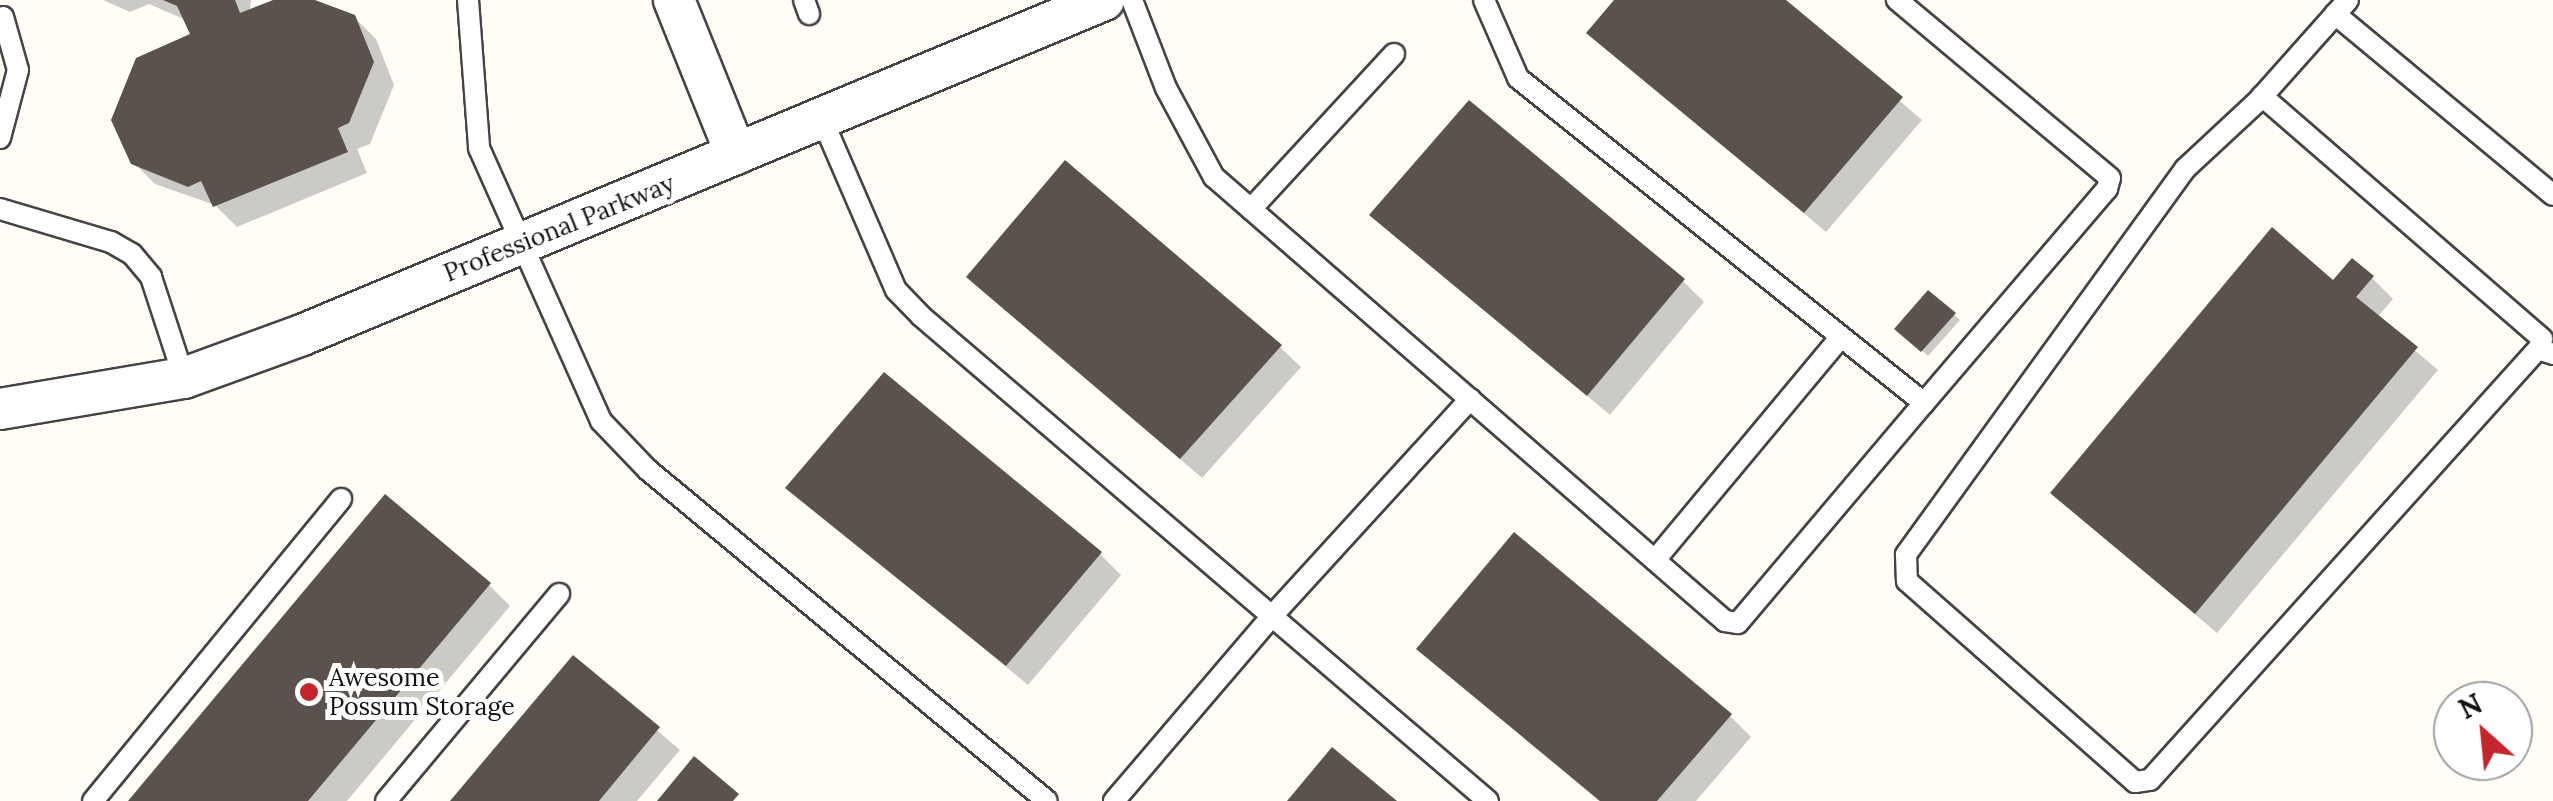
<!DOCTYPE html>
<html>
<head>
<meta charset="utf-8">
<style>
  body { margin:0 }
  #map { position:relative; width:2553px; height:801px; overflow:hidden; background:#fffdf5; font-family:Lora,serif }
  div>[style] { position:absolute }
  [style*='--x'] { left:calc(var(--x)*1px); top:calc(var(--y)*1px); width:calc(var(--w)*1px); rotate:calc(var(--a)*1deg) }
  .shadow>* { inset:0; background:#0003 }
  .building>* { inset:0; background:#5a524d }
  .roads { filter:drop-shadow(2px 0 #444) drop-shadow(-2px 0 #444) drop-shadow(0 2px #444) drop-shadow(0 -2px #444) }
  .lane>* { height:20px; margin:-10px; padding:0 10px; transform-origin:10px; border-radius:10px; background:#fff }
  .street>* { height:40px; margin:-20px; padding:0 20px; transform-origin:20px; border-radius:20px; background:#fff }
  .dots>* { width:28px; height:28px; translate:-50% -50%; box-sizing:border-box; border:5px solid #fff; border-radius:50% }
  span { translate:-50% -50%; white-space:nowrap; text-align:center; line-height:1.15; -webkit-text-stroke:10px #fff; paint-order:stroke }
  .street-label { font-size:25px; color:#111 }
  .poi-label { font-size:25px; color:#111 }
  .left { translate:0 -50%; text-align:left }
  .north { position:absolute; left:2433px; top:681px; width:100px; height:100px; box-sizing:border-box; background:#fff; border:2px solid #a0a0a0; border-radius:50%; rotate:333deg; font-size:28px; font-weight:700; line-height:40px; text-align:center; color:#111 }
  .north::after { content:''; display:block; margin:auto; width:35px; height:45px; background:#c4262e; clip-path:polygon(50% 0,100% 100%,50% 72%,0 100%) }
</style>
</head>
<body>
<div id="map">
  <div class="shadow">
    <i style="clip-path:polygon(103px 0,251px 0,250px 12px,280px 0,308px 0,354px 17px,376px 39px,394px 85px,370px 144px,357px 149px,367px 173px,237px 227px,215px 205px,155px 184px,133px 162px,193px 36px,186px 20px,149px 4px,130px 12px)"></i>
    <i style="clip-path:polygon(1617px 0,1782px 0,1922px 120px,1826px 232px,1590px 33px)"></i>
    <i style="clip-path:polygon(1372px 215px,1683px 281px,1704px 302px,1610px 415px)"></i>
    <i style="clip-path:polygon(969px 277px,1280px 347px,1301px 367px,1202px 478px)"></i>
    <i style="clip-path:polygon(2372px 278px,2393px 299px,2377px 318px,2438px 370px,2217px 633px,2053px 493px,2334px 283px)"></i>
    <i style="clip-path:polygon(1929px 293px,1960px 320px,1928px 356px,1898px 328px)"></i>
    <i style="clip-path:polygon(789px 488px,1100px 554px,1121px 575px,1028px 685px)"></i>
    <i style="clip-path:polygon(489px 585px,510px 606px,347px 801px,131px 801px)"></i>
    <i style="clip-path:polygon(1420px 649px,1730px 716px,1751px 737px,1696px 801px,1599px 801px)"></i>
    <i style="clip-path:polygon(573px 658px,680px 750px,637px 801px,454px 801px)"></i>
  </div>
  <div class="building">
    <i style="clip-path:polygon(163px 0,235px 0,240px 13px,273px 0,315px 0,355px 15px,374px 62px,349px 123px,338px 128px,348px 152px,213px 207px,201px 181px,188px 187px,131px 164px,111px 120px,136px 58px,190px 34px,177px 6px)"></i>
    <i style="clip-path:polygon(1614px 0,1786px 0,1903px 97px,1804px 213px,1586px 33px)"></i>
    <i style="clip-path:polygon(1469px 100px,1685px 279px,1587px 396px,1369px 215px)"></i>
    <i style="clip-path:polygon(1065px 160px,1282px 345px,1180px 459px,966px 277px)"></i>
    <i style="clip-path:polygon(2272px 227px,2333px 280px,2352px 258px,2374px 276px,2356px 297px,2418px 347px,2195px 614px,2050px 493px)"></i>
    <i style="clip-path:polygon(1928px 290px,1956px 313px,1921px 352px,1894px 329px)"></i>
    <i style="clip-path:polygon(884px 372px,1102px 552px,1006px 666px,785px 488px)"></i>
    <i style="clip-path:polygon(385px 494px,491px 583px,308px 801px,128px 801px)"></i>
    <i style="clip-path:polygon(1514px 532px,1732px 714px,1657px 801px,1600px 801px,1416px 649px)"></i>
    <i style="clip-path:polygon(573px 655px,660px 727px,599px 801px,450px 801px)"></i>
    <i style="clip-path:polygon(1332px 747px,1397px 801px,1287px 801px)"></i>
    <i style="clip-path:polygon(694px 756px,739px 794px,733px 801px,657px 801px)"></i>
  </div>
  <div class="roads">
    <div class="lane">
      <i style="--x:468;--y:0;--w:148;--a:85.7"></i>
      <i style="--x:479;--y:148;--w:299;--a:65.9"></i>
      <i style="--x:601;--y:421;--w:68;--a:46.2"></i>
      <i style="--x:648;--y:470;--w:518;--a:39.68"></i>
      <i style="--x:804;--y:0;--w:15;--a:70"></i>
      <i style="--x:1132;--y:0;--w:94;--a:68.9"></i>
      <i style="--x:1166;--y:88;--w:101;--a:61.7"></i>
      <i style="--x:1214;--y:177;--w:677;--a:40.99"></i>
      <i style="--x:1725;--y:621;--w:13;--a:9"></i>
      <i style="--x:1738;--y:623;--w:288;--a:-49.8"></i>
      <i style="--x:1484;--y:0;--w:85;--a:66.4"></i>
      <i style="--x:1518;--y:78;--w:520;--a:38.68"></i>
      <i style="--x:1924;--y:403;--w:282;--a:-49.5"></i>
      <i style="--x:2107;--y:189;--w:11;--a:-75"></i>
      <i style="--x:2110;--y:178;--w:278;--a:-140.1"></i>
      <i style="--x:2348;--y:0;--w:137;--a:131.7"></i>
      <i style="--x:2257;--y:102;--w:98;--a:137.1"></i>
      <i style="--x:2185;--y:169;--w:476;--a:125.9"></i>
      <i style="--x:1906;--y:555;--w:26;--a:88"></i>
      <i style="--x:1907;--y:581;--w:304;--a:41.4"></i>
      <i style="--x:2135;--y:782;--w:15;--a:-8"></i>
      <i style="--x:2150;--y:780;--w:580;--a:-48.01"></i>
      <i style="--x:2538;--y:349;--w:16;--a:18"></i>
      <i style="--x:2335;--y:14;--w:283;--a:39.7"></i>
      <i style="--x:2262;--y:96;--w:371;--a:40.9"></i>
      <i style="--x:822;--y:119;--w:186;--a:66.6"></i>
      <i style="--x:896;--y:290;--w:36;--a:46"></i>
      <i style="--x:921;--y:316;--w:746;--a:40.54"></i>
      <i style="--x:0;--y:138;--w:70;--a:-75.2"></i>
      <i style="--x:18;--y:70;--w:55;--a:-105.8"></i>
      <i style="--x:0;--y:209;--w:116;--a:16.6"></i>
      <i style="--x:111;--y:242;--w:24;--a:30"></i>
      <i style="--x:132;--y:254;--w:30;--a:50"></i>
      <i style="--x:151;--y:277;--w:106;--a:71.9"></i>
      <i style="--x:1251;--y:209;--w:211;--a:-47.3"></i>
      <i style="--x:1655;--y:560;--w:290;--a:-50.2"></i>
      <i style="--x:93;--y:801;--w:391;--a:-50.6"></i>
      <i style="--x:386;--y:801;--w:270;--a:-50.1"></i>
      <i style="--x:1114;--y:801;--w:243;--a:-49.5"></i>
      <i style="--x:1272;--y:616;--w:294;--a:-47.6"></i>
    </div>
    <div class="street">
      <i style="--x:674;--y:0;--w:166;--a:68.1"></i>
      <i style="--x:0;--y:409;--w:187;--a:-9.6"></i>
      <i style="--x:184;--y:378;--w:126;--a:-20"></i>
      <i style="--x:302;--y:335;--w:869;--a:-22.67"></i>
    </div>
  </div>
  <div class="dots">
    <i style="left:309px;top:692px;background:#c4262e"></i>
  </div>
  <div class="street-label">
    <span style="left:559px;top:228px;rotate:-22deg">Professional Parkway</span>
  </div>
  <div class="poi-label">
    <span class="left" style="left:329px;top:692px">Awesome<br>Possum Storage</span>
  </div>
  <div class="north">N</div>
</div>
</body>
</html>
